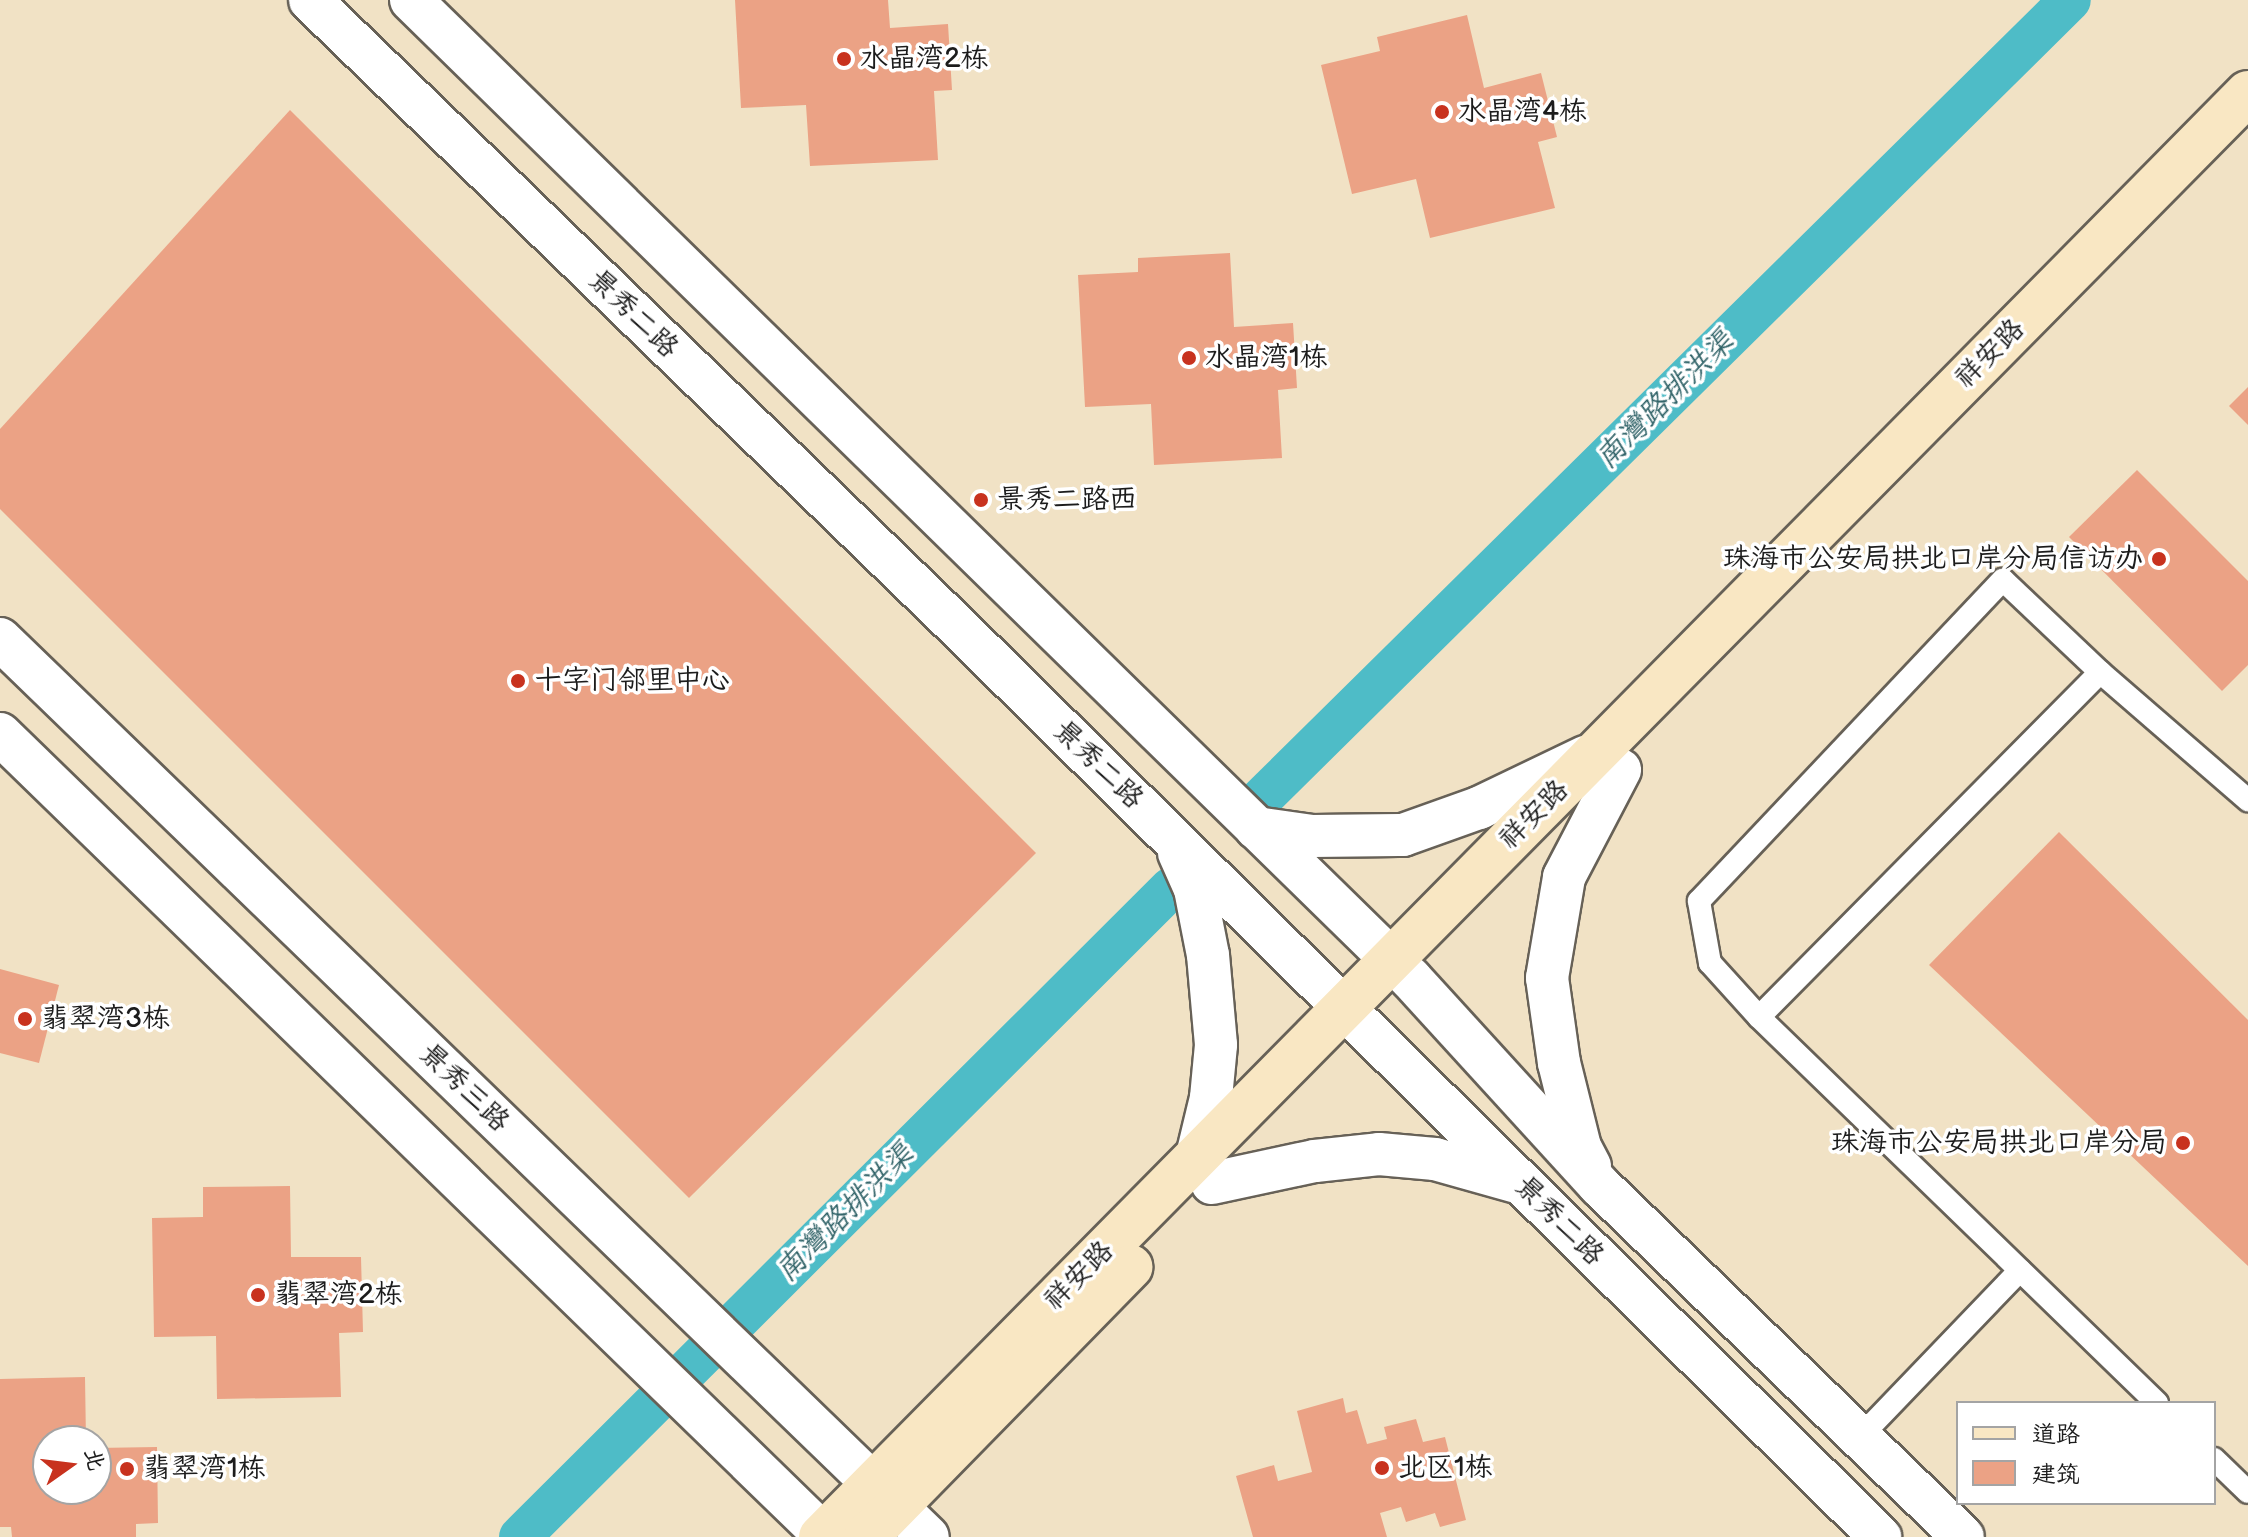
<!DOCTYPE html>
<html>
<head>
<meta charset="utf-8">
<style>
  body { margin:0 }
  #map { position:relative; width:2248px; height:1537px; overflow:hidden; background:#f1e2c5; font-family:"Balsamiq Sans","LXGW WenKai TC",sans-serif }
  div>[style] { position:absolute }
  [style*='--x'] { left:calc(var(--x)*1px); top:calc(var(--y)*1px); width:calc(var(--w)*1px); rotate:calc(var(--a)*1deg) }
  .canal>* { height:42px; margin:-21px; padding:0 21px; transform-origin:21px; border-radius:21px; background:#4ebcc7 }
  .building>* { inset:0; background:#eba285 }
  .roads { filter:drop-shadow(2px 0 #676157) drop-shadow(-2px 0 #676157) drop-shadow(0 2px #676157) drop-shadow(0 -2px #676157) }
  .lane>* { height:22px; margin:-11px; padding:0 11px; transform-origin:11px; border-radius:11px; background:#fff }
  .street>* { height:42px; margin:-21px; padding:0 21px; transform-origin:21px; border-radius:21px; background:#fff }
  .secondary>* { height:44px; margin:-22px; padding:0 22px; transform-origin:22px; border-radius:22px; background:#f9e7c3 }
  .dots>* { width:22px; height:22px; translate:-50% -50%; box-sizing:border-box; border:4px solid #fff; border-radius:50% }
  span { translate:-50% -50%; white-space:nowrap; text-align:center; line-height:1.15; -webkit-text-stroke:7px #fff; paint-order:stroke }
  .poi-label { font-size:28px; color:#1c1c1c }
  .left { translate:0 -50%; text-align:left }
  .right { translate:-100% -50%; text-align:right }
  .street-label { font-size:28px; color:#1c1c1c }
  .water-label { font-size:30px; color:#326469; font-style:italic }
  .legend { position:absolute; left:1956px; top:1401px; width:260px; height:104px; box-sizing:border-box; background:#fff; border:2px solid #a4a4a4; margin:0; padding:10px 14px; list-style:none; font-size:24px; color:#1c1c1c }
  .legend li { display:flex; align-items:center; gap:16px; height:40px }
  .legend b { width:40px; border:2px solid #a4a4a4 }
  .north { position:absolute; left:32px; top:1425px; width:80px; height:80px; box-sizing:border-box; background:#fff; border:2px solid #a4a4a4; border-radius:50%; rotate:76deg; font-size:22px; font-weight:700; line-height:32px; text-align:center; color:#1c1c1c }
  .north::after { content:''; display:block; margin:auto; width:28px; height:36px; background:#c8321e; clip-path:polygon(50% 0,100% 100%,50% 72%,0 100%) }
</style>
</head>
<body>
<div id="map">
  <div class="canal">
    <i style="--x:1260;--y:800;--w:1138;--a:-44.64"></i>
    <i style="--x:520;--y:1537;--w:919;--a:-44.91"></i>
  </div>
  <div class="building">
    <i style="clip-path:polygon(735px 0,888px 0,890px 28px,948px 24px,952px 90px,934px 91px,938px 160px,810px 166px,806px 105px,741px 108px)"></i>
    <i style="clip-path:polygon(1467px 15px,1484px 88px,1541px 73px,1557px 137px,1538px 142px,1555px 208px,1430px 238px,1416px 179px,1352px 194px,1321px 65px,1380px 51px,1377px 37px)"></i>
    <i style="clip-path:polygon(290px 110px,1036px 853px,689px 1198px,0 509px,0 429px)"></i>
    <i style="clip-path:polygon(1230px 253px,1234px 327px,1293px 323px,1297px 388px,1278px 390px,1282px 458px,1154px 465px,1151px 404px,1085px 407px,1078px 275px,1138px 272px,1138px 258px)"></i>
    <i style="clip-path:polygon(2248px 387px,2248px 425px,2229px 406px)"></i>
    <i style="clip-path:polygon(2137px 470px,2248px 581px,2248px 665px,2222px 691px,2069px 537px)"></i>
    <i style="clip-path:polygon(2059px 832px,2248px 1020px,2248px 1266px,1929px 965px)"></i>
    <i style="clip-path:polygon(0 969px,59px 985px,39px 1063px,0 1053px)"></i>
    <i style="clip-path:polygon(290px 1186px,291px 1257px,361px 1257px,363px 1332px,339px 1333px,341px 1397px,217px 1399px,216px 1336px,154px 1337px,152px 1218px,203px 1217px,203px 1187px)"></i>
    <i style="clip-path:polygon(85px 1377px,86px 1441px,48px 1441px,48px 1489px,96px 1489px,96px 1448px,157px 1447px,158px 1523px,136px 1524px,136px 1537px,12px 1537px,11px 1527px,0 1527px,0 1379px)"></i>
    <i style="clip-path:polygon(1343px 1398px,1346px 1413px,1357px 1410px,1367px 1444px,1387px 1439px,1384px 1427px,1416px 1419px,1423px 1442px,1445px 1437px,1466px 1520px,1440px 1527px,1435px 1513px,1406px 1522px,1401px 1507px,1380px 1513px,1387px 1537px,1253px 1537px,1236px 1476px,1274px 1465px,1278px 1481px,1312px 1472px,1297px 1411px)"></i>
  </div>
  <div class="roads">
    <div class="lane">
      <i style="--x:1759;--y:1017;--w:73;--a:-132.2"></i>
      <i style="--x:1710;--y:963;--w:63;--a:-100.1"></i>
      <i style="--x:1699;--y:901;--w:442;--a:-46.6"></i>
      <i style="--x:2003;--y:580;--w:134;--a:43.5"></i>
      <i style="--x:2157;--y:1403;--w:554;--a:-135.88"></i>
      <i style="--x:1759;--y:1017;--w:485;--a:-45.3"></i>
      <i style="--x:2100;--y:672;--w:196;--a:40.9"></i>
      <i style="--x:1860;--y:1437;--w:231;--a:-46.2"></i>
      <i style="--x:2214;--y:1459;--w:47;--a:44.1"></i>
    </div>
    <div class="street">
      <i style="--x:310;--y:0;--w:905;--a:44.06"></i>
      <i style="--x:960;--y:629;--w:1293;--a:44.62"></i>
      <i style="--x:411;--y:0;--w:1399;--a:44.39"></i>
      <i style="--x:1411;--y:979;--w:279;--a:47.6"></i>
      <i style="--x:1599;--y:1185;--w:506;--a:44.04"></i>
      <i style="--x:0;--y:639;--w:1291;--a:44.06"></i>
      <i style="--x:0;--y:734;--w:1152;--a:44.19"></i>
      <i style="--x:1256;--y:828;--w:57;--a:8.1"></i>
      <i style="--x:1312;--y:836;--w:91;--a:-0.6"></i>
      <i style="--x:1403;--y:835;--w:81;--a:-19.6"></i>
      <i style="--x:1479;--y:808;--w:118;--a:-25.7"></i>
      <i style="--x:1179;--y:853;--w:39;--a:66"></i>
      <i style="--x:1195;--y:889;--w:67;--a:78.9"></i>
      <i style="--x:1208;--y:955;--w:90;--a:84.9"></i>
      <i style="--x:1216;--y:1045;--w:53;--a:95.4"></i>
      <i style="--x:1211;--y:1098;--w:60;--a:103.6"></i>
      <i style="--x:1590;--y:1166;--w:21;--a:-118"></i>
      <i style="--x:1580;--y:1147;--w:87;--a:-104"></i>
      <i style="--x:1559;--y:1063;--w:86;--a:-98"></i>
      <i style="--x:1547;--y:978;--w:102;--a:-80.4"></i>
      <i style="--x:1564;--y:877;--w:121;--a:-62.4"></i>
      <i style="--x:1212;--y:1183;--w:105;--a:-12.1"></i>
      <i style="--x:1315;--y:1161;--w:64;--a:-6.2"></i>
      <i style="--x:1379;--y:1154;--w:56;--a:5.1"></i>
      <i style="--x:1435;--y:1159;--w:85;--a:15.7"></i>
    </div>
    <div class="secondary">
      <i style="--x:821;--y:1537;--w:2030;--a:-45.34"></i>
      <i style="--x:866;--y:1537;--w:378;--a:-45.6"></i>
    </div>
  </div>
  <div class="dots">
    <i style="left:844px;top:59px;background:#c8321e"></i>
    <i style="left:1442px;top:112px;background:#c8321e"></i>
    <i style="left:1189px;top:358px;background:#c8321e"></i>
    <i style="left:981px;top:500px;background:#c8321e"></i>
    <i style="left:2159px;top:559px;background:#c8321e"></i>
    <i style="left:518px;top:681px;background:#c8321e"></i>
    <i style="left:25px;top:1019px;background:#c8321e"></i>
    <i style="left:2183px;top:1143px;background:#c8321e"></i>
    <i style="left:258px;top:1295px;background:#c8321e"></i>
    <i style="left:1382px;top:1468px;background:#c8321e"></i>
    <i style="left:127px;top:1469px;background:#c8321e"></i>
  </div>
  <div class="poi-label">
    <span class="left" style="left:860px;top:59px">水晶湾2栋</span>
    <span class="left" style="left:1458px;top:112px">水晶湾4栋</span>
    <span class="left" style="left:1205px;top:358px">水晶湾1栋</span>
    <span class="left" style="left:997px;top:500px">景秀二路西</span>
    <span class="right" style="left:2143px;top:559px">珠海市公安局拱北口岸分局信访办</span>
    <span class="left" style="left:534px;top:681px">十字门邻里中心</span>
    <span class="left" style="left:41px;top:1019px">翡翠湾3栋</span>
    <span class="right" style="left:2167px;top:1143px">珠海市公安局拱北口岸分局</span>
    <span class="left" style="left:274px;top:1295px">翡翠湾2栋</span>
    <span class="left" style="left:1398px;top:1468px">北区1栋</span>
    <span class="left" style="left:143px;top:1469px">翡翠湾1栋</span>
  </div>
  <div class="street-label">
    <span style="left:633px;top:314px;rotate:44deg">景秀二路</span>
    <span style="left:1990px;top:354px;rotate:-45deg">祥安路</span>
    <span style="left:1098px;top:765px;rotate:44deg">景秀二路</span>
    <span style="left:1534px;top:815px;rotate:-45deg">祥安路</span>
    <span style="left:464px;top:1088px;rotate:44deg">景秀三路</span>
    <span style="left:1559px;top:1221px;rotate:45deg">景秀二路</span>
    <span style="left:1079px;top:1276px;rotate:-45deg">祥安路</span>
  </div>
  <div class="water-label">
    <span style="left:1665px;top:400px;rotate:-45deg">南灣路排洪渠</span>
    <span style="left:845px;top:1213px;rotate:-45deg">南灣路排洪渠</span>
  </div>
  <ul class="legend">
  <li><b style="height:10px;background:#f9e7c3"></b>道路</li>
  <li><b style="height:22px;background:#eba285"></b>建筑</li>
  </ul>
  <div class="north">北</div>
</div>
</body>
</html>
